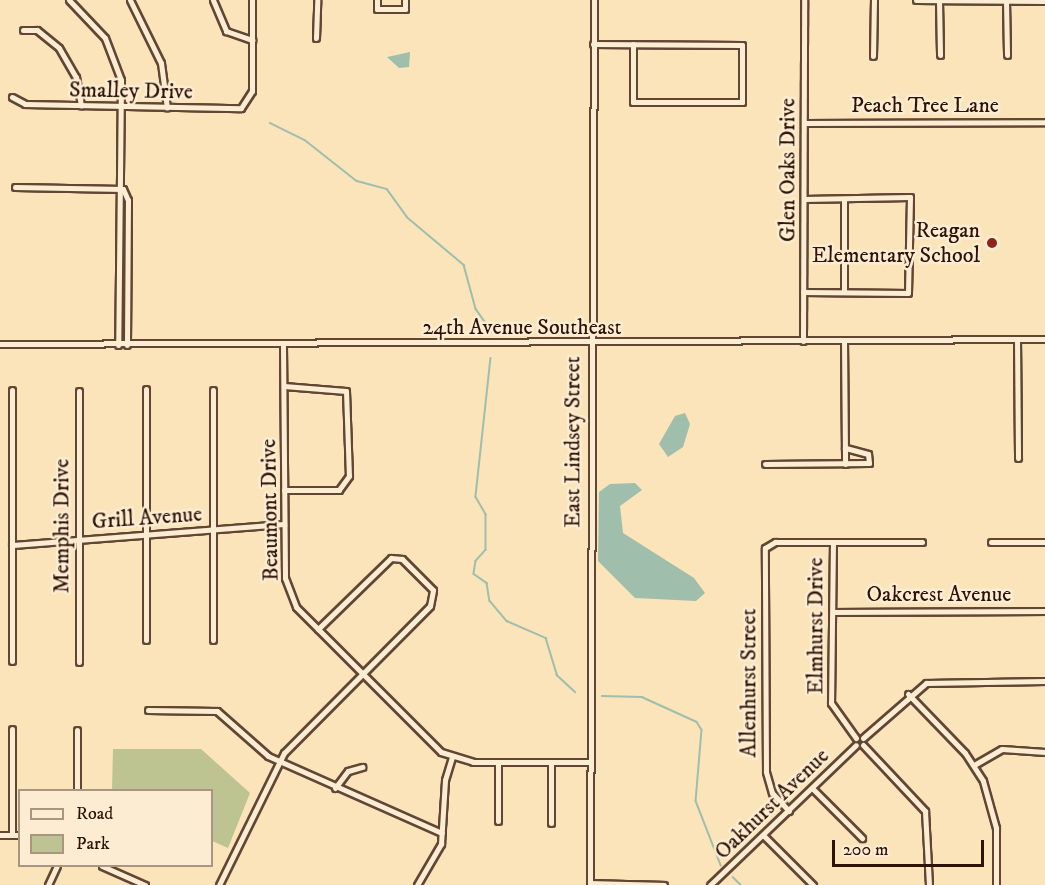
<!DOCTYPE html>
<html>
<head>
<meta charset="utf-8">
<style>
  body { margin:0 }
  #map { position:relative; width:1045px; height:885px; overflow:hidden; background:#fbe3ba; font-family:"IM FELL DW Pica",serif }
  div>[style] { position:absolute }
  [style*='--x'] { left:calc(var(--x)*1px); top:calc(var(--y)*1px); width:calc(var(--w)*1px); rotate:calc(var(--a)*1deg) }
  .green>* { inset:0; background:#bdc491 }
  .water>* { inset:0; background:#9fbeac }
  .stream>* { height:1.5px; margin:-0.75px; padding:0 0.75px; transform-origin:0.75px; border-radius:0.75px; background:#9fbeac }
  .roads { filter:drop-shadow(2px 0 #624634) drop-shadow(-2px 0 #624634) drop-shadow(0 2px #624634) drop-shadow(0 -2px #624634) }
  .minor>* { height:5px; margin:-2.5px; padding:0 2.5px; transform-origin:2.5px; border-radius:2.5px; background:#fcedd2 }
  .dots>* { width:16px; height:16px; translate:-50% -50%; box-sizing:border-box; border:3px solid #fcedd2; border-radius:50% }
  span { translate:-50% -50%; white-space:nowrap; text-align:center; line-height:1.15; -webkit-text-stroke:5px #fcedd2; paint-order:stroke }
  .street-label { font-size:22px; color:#2f1207 }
  .poi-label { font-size:22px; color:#2f1207 }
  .right { translate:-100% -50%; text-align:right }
  .legend { position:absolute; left:18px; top:789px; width:195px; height:78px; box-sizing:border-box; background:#fcedd2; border:2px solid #aa9581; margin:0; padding:8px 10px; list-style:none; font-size:18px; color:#2f1207 }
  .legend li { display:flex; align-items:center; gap:12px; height:30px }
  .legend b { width:30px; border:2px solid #aa9581 }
  .scale { position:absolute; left:832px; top:840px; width:152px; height:27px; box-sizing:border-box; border:3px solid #2f1207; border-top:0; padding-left:8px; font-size:18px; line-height:21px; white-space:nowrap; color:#2f1207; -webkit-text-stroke:4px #fcedd2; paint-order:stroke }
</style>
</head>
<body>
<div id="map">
  <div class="green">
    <i style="clip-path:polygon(113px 749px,201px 749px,250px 793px,228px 848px,212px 841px,212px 790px,112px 790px)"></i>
  </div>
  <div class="water">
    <i style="clip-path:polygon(410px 52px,409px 67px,399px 68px,387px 57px)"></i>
    <i style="clip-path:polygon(685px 413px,690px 424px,683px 447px,668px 457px,659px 444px,675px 416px)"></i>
    <i style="clip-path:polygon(635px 483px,642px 490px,620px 506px,623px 533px,694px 578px,705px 593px,696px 601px,635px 598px,598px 561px,599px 492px,610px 484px)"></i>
  </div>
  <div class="stream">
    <i style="--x:270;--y:123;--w:39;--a:26"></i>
    <i style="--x:305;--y:140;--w:66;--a:38.3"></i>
    <i style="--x:357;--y:181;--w:31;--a:15"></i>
    <i style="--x:387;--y:189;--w:34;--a:54"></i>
    <i style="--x:407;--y:217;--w:75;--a:40.1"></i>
    <i style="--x:464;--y:265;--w:46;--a:74.7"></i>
    <i style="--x:476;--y:309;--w:28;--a:55"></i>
    <i style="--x:491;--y:358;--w:140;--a:96.2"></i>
    <i style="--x:476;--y:497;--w:20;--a:60"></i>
    <i style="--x:486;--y:514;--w:36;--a:90"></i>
    <i style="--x:486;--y:550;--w:15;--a:132"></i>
    <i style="--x:476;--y:561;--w:13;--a:99"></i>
    <i style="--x:474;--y:574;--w:16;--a:35"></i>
    <i style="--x:487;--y:583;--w:18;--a:81"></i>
    <i style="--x:490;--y:601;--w:26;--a:50"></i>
    <i style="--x:507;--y:621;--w:43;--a:23.6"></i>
    <i style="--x:546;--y:638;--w:39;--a:73"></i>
    <i style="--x:557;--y:675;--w:25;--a:43"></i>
    <i style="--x:602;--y:696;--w:40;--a:1.4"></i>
    <i style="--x:642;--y:697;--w:60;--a:24.4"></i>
    <i style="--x:697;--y:722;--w:9;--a:58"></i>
    <i style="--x:702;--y:730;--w:71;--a:94.8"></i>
    <i style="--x:696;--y:801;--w:69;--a:68.7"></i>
    <i style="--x:733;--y:877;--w:11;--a:45"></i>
  </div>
  <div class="roads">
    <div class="minor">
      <i style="--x:69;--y:0;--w:52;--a:46.5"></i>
      <i style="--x:105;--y:38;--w:45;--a:69.1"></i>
      <i style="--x:121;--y:80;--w:265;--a:90.6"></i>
      <i style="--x:130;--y:0;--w:70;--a:63.8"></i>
      <i style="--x:161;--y:63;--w:45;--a:82.4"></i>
      <i style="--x:213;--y:0;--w:34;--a:67"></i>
      <i style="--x:226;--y:31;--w:28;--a:19"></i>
      <i style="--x:377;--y:0;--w:9;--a:90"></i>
      <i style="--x:377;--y:9;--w:28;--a:0"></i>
      <i style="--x:405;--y:9;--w:9;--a:-90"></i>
      <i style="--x:916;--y:0;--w:129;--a:0.4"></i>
      <i style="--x:939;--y:1;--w:54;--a:88.9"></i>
      <i style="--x:1006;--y:1;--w:54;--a:88.9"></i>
      <i style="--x:23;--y:30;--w:14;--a:0"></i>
      <i style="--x:37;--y:30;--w:28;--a:39"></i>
      <i style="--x:59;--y:48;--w:34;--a:60"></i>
      <i style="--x:76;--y:77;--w:29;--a:80"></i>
      <i style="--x:316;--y:38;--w:38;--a:-88"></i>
      <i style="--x:593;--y:44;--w:149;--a:0.4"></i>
      <i style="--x:742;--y:45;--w:57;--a:90"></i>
      <i style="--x:742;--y:102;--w:109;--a:180"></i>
      <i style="--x:633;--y:102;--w:58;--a:-90"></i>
      <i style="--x:873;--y:56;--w:56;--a:-89"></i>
      <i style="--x:12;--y:97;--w:15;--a:28"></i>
      <i style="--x:25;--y:104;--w:216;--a:1.1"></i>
      <i style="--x:241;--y:108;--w:20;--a:-57"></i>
      <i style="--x:252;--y:91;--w:91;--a:-90"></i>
      <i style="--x:805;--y:123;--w:240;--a:-0.2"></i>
      <i style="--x:15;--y:187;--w:108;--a:1.1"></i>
      <i style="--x:123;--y:189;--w:12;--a:66"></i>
      <i style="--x:128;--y:200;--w:145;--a:90.4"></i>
      <i style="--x:844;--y:291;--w:91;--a:-90"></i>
      <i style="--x:803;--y:292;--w:105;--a:0.5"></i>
      <i style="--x:908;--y:293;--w:96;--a:-88.8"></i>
      <i style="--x:910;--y:197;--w:106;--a:178.9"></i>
      <i style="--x:1017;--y:339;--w:119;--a:89.5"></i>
      <i style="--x:844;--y:340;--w:124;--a:89.5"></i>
      <i style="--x:803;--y:341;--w:341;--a:-89.8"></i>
      <i style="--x:0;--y:344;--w:1045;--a:-0.27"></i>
      <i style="--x:283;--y:346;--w:232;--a:89.5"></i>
      <i style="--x:285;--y:578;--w:31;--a:69"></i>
      <i style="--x:296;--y:607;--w:205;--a:45"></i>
      <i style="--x:441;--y:752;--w:34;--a:17"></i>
      <i style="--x:473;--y:762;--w:117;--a:0"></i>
      <i style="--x:284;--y:386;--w:62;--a:4.6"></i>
      <i style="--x:346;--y:391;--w:85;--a:88"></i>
      <i style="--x:349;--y:476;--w:17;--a:126"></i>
      <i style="--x:339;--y:490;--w:55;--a:180"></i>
      <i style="--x:146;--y:389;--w:251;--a:90"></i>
      <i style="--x:12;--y:390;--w:271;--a:90"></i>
      <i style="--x:213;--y:390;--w:250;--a:90"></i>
      <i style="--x:79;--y:391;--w:271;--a:90"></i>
      <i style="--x:765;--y:464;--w:104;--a:-0.6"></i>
      <i style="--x:869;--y:463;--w:9;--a:-96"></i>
      <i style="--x:868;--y:454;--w:24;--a:-165"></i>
      <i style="--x:833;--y:542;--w:161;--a:90.7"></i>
      <i style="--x:831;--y:703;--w:43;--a:54.5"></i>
      <i style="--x:991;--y:542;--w:54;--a:0"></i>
      <i style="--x:12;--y:545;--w:273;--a:-4.4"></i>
      <i style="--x:833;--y:612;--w:212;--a:-0.3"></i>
      <i style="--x:908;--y:694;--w:82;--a:46"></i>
      <i style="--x:965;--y:753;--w:33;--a:57"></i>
      <i style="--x:983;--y:781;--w:49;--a:74.5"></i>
      <i style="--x:996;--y:828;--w:57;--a:90"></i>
      <i style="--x:148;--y:710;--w:69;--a:0.8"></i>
      <i style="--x:217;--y:711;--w:68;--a:41.4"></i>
      <i style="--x:268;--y:756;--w:190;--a:23.9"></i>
      <i style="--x:77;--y:730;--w:60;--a:90"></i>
      <i style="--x:863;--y:738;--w:84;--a:-41.1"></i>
      <i style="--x:926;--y:683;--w:119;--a:-1"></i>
      <i style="--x:863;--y:745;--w:91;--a:46.8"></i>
      <i style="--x:925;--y:811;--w:74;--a:86.9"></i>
      <i style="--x:498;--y:762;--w:59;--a:90"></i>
      <i style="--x:551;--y:762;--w:61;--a:90"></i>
      <i style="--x:974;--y:765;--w:32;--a:-30"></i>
      <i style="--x:1002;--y:749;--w:43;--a:4"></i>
      <i style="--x:335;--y:788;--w:21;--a:-53"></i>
      <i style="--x:348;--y:771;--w:15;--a:-16"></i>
      <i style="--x:812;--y:788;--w:71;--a:45"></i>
      <i style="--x:789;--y:811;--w:25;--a:-133"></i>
      <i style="--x:772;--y:793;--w:22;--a:-106"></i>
      <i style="--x:766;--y:772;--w:224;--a:-90.3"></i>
      <i style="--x:765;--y:548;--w:12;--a:-31"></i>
      <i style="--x:775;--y:542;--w:147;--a:0"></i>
      <i style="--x:0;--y:835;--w:20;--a:0"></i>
      <i style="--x:12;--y:835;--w:106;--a:-90"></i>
      <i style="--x:763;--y:835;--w:71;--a:45"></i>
      <i style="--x:102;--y:866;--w:47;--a:23.8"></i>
      <i style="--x:590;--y:883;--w:74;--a:1.5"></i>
      <i style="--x:48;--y:885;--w:21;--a:-65"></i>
      <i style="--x:219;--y:885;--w:147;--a:-63.8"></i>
      <i style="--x:284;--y:753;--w:207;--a:-45.2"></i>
      <i style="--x:430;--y:606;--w:16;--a:-79"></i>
      <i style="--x:433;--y:590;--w:44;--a:-135"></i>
      <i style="--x:402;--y:559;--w:11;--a:-175"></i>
      <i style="--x:391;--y:558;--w:102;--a:135.8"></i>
      <i style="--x:417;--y:885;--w:48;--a:-59.7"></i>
      <i style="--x:441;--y:844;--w:64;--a:-86.4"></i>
      <i style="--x:445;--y:780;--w:24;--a:-73"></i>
      <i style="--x:590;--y:885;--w:885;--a:-89.74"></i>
      <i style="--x:710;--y:885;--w:202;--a:-43.8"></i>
    </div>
  </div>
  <div class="dots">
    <i style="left:992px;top:243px;background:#8f2418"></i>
  </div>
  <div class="street-label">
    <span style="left:131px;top:91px;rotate:1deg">Smalley Drive</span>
    <span style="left:925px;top:106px">Peach Tree Lane</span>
    <span style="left:788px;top:170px;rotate:-90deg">Glen Oaks Drive</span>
    <span style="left:522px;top:328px">24th Avenue Southeast</span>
    <span style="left:573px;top:442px;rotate:-90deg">East Lindsey Street</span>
    <span style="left:270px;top:510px;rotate:-91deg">Beaumont Drive</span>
    <span style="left:147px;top:518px;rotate:-4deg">Grill Avenue</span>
    <span style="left:62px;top:526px;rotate:-90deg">Memphis Drive</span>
    <span style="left:939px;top:595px">Oakcrest Avenue</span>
    <span style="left:816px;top:626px;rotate:-90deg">Elmhurst Drive</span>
    <span style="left:749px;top:683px;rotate:-90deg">Allenhurst Street</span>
    <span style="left:772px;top:804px;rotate:-44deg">Oakhurst Avenue</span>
  </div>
  <div class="poi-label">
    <span class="right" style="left:980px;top:243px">Reagan<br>Elementary School</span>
  </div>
  <ul class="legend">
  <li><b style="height:8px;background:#fcedd2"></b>Road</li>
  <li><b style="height:16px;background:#bdc491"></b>Park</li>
  </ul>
  <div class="scale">200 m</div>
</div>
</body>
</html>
